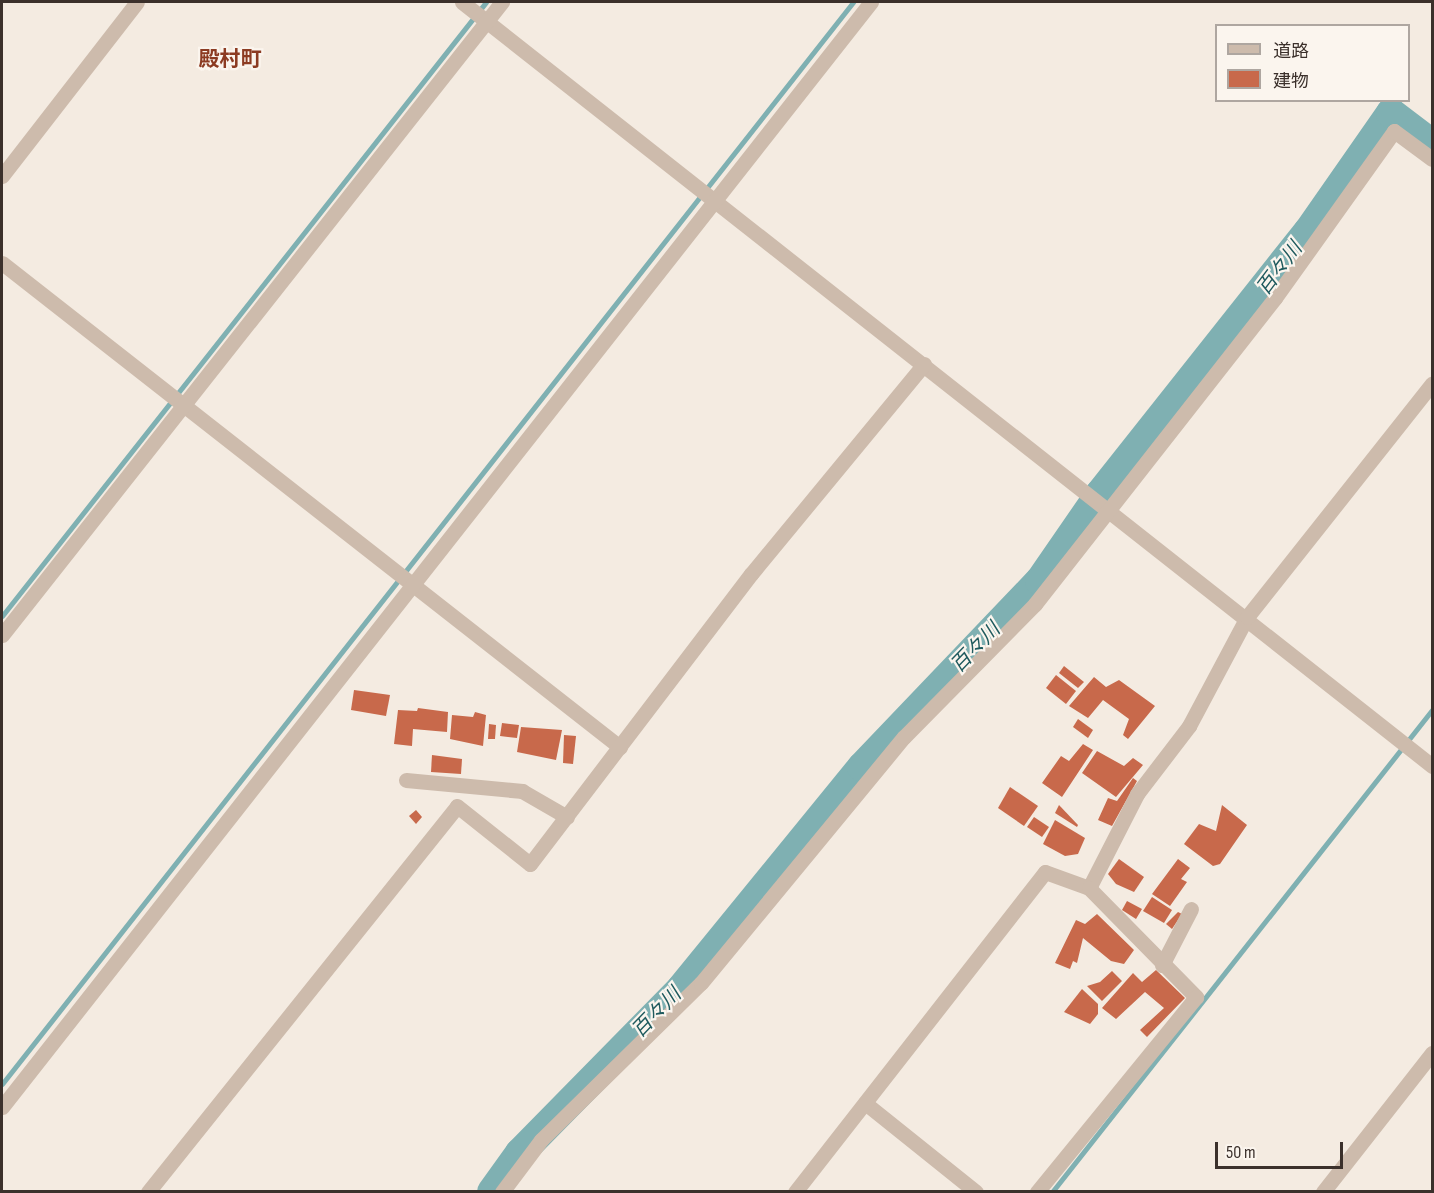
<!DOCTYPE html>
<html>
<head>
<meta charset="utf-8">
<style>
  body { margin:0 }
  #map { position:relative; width:1434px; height:1193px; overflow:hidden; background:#f4ebe1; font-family:"Sofia Sans Condensed","Noto Sans JP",sans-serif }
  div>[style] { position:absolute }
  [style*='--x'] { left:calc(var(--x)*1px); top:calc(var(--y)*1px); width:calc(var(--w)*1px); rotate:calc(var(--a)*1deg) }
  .stream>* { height:5px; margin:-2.5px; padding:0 2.5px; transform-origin:2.5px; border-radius:2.5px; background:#7fb0b2 }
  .river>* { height:30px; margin:-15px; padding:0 15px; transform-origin:15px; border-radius:15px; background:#7fb0b2 }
  .building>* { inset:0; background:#c8694b }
  .street>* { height:15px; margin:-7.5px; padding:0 7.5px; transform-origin:7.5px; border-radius:7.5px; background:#cdbbac }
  span { translate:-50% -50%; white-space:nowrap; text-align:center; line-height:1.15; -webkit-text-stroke:4.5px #fbf5ee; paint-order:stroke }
  .water-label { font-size:20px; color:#1f5a5e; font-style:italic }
  .quarter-label { font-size:21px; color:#8c3b22; font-weight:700 }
  .frame { position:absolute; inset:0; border:3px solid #3b302b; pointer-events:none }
  .legend { position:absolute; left:1215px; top:24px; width:195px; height:78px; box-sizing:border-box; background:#fbf5ee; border:2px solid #aea6a0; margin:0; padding:8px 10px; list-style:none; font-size:18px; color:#3b302b }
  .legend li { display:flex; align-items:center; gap:12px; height:30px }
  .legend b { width:30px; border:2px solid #aea6a0 }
  .scale { position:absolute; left:1215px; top:1142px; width:128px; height:27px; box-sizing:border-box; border:3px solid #3b302b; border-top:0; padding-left:8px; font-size:18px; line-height:21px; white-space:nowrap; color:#3b302b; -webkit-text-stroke:4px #fbf5ee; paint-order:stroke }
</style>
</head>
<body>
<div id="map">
  <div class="stream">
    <i style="--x:2;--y:616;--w:782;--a:-51.75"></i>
    <i style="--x:2;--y:1084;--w:1377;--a:-51.81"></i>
    <i style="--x:1052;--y:1192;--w:614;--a:-51.75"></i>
  </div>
  <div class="river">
    <i style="--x:492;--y:1192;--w:48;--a:-54.3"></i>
    <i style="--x:520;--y:1153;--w:230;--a:-45.5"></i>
    <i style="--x:681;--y:989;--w:286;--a:-50.8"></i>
    <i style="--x:862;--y:767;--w:257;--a:-46.3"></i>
    <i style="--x:1040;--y:581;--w:106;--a:-55.4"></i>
    <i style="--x:1100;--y:494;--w:335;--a:-51.6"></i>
    <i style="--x:1308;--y:232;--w:145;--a:-55.1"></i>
    <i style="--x:1391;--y:113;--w:51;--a:37.1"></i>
  </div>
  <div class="building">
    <i style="clip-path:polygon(1064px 666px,1084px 682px,1078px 688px,1059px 673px)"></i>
    <i style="clip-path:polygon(1056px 675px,1076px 691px,1066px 704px,1046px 688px)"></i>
    <i style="clip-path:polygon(1094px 677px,1106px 687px,1119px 680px,1155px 706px,1128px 739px,1123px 735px,1129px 719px,1103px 700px,1088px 718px,1069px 706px)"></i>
    <i style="clip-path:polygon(354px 690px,390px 695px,386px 716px,351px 710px)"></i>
    <i style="clip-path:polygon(418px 708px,448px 712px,447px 732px,413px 729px,412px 746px,394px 744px,398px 710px,417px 711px)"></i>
    <i style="clip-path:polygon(475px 712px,486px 715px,483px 746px,450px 739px,452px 715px,473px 717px)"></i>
    <i style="clip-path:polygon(1078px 719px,1093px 730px,1088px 738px,1073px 727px)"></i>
    <i style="clip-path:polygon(502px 723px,519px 725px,517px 738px,500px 736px)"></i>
    <i style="clip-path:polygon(489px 724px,496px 725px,495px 739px,488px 739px)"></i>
    <i style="clip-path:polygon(521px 727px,562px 730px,556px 760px,517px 752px)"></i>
    <i style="clip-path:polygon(564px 735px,576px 736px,573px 764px,563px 763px)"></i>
    <i style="clip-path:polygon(1083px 744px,1093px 750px,1062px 797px,1042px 783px,1061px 756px,1069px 761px)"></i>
    <i style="clip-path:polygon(1097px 751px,1124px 766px,1133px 758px,1143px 765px,1116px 797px,1082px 773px)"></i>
    <i style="clip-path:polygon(432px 755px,462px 759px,461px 774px,431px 772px)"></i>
    <i style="clip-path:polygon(1133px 778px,1137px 781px,1112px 826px,1098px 820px,1108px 798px,1117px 801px)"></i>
    <i style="clip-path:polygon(1010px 787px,1038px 806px,1024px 826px,998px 808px)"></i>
    <i style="clip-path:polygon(1059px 805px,1078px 825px,1077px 827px,1055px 813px)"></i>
    <i style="clip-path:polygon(1222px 805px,1247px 825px,1220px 864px,1213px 866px,1184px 844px,1199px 824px,1216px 831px)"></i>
    <i style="clip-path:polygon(416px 810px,422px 817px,416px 824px,409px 816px)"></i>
    <i style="clip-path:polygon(1034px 817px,1049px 827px,1042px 837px,1027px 827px)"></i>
    <i style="clip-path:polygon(1055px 820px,1085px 838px,1078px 854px,1065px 856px,1043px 844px)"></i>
    <i style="clip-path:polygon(1119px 859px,1144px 877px,1134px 892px,1116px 884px,1108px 874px)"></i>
    <i style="clip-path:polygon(1178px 859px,1190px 868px,1181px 879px,1187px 882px,1170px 906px,1152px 894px)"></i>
    <i style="clip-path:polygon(1152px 897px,1172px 910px,1164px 923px,1143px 911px)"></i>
    <i style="clip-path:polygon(1127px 901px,1142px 909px,1136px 919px,1122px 910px)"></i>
    <i style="clip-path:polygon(1178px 912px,1182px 914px,1172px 929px,1166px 924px)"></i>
    <i style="clip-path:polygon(1097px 914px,1134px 950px,1124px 964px,1111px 961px,1083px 938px,1077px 963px,1073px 961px,1070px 969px,1055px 963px,1076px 920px,1085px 924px)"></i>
    <i style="clip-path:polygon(1156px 970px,1185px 998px,1147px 1037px,1140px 1030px,1164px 1008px,1145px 992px,1116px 1019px,1102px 1008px,1133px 973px,1142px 982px)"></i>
    <i style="clip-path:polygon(1112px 971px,1122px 981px,1102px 1001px,1087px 986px,1100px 982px)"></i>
    <i style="clip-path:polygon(1082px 989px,1098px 1004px,1098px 1014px,1090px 1024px,1064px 1012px)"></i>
  </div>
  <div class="street">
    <i style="--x:462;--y:2;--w:1235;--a:38.22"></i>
    <i style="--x:2;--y:176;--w:220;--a:-52.2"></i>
    <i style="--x:2;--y:263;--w:785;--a:38.07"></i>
    <i style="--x:2;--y:635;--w:807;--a:-51.7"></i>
    <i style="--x:406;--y:780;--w:117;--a:5.4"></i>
    <i style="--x:522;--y:791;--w:52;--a:30"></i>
    <i style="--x:1089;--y:888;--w:106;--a:-62.9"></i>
    <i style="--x:1137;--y:794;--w:86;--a:-52.6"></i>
    <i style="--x:1189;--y:726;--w:123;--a:-62"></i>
    <i style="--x:1247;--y:617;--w:298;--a:-51.6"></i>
    <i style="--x:1162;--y:965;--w:63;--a:-62.6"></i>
    <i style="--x:865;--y:1103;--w:142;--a:38.7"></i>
    <i style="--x:2;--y:1107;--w:1406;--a:-51.82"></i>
    <i style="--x:148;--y:1192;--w:494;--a:-51.3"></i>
    <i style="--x:457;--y:806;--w:93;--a:38.5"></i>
    <i style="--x:530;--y:864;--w:365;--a:-52.7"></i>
    <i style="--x:751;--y:574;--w:272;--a:-50.5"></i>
    <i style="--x:502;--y:1192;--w:65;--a:-53.1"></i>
    <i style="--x:541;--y:1140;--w:224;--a:-44.5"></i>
    <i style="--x:701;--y:983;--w:319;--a:-50.5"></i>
    <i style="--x:904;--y:737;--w:187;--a:-45.4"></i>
    <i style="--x:1035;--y:604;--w:389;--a:-51.9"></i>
    <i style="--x:1275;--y:298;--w:205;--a:-54.5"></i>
    <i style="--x:1394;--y:131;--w:47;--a:36.4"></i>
    <i style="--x:795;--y:1192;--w:406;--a:-52"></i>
    <i style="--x:1045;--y:872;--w:47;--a:20"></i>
    <i style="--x:1089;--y:888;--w:153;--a:45.5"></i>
    <i style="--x:1196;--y:997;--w:252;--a:129.2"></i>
    <i style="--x:1323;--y:1192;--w:177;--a:-51.9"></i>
  </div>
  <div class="water-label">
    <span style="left:1280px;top:269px;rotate:-53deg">百々川</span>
    <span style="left:976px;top:648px;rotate:-46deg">百々川</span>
    <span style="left:657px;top:1013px;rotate:-46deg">百々川</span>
  </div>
  <div class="quarter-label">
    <span style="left:230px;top:60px">殿村町</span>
  </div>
  <div class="frame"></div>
  <ul class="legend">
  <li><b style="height:8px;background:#cdbbac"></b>道路</li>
  <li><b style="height:16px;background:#c8694b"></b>建物</li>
  </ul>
  <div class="scale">50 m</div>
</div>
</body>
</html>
